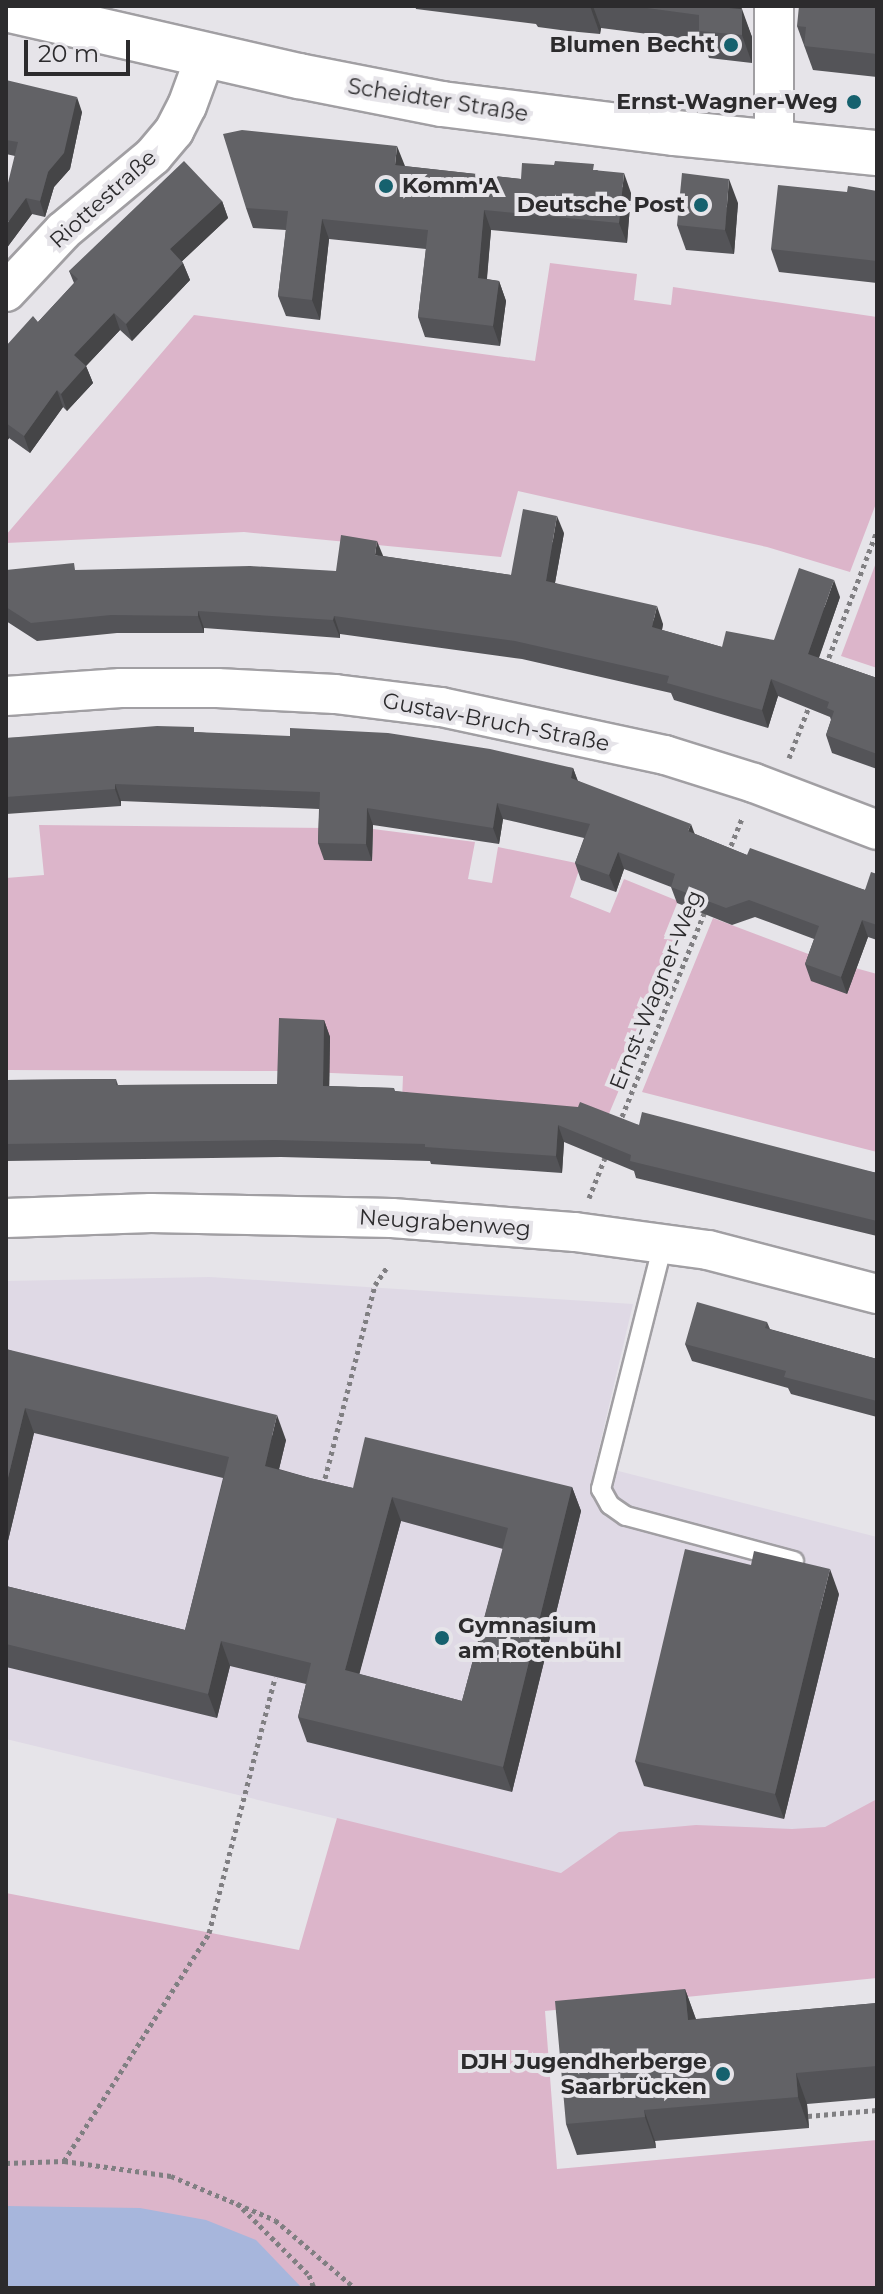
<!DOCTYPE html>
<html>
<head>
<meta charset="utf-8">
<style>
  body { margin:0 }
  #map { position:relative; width:883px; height:2294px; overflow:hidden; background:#e6e4e9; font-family:Montserrat,sans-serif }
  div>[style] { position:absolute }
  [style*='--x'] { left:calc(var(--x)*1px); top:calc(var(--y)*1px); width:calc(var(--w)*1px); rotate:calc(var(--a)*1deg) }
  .built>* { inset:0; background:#dfd9e5 }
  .green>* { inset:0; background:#dcb5ca }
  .water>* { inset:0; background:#a7b6dc }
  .path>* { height:5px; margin-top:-2.5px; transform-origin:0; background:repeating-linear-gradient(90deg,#807f82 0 4px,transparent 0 8px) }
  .roads { filter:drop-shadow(2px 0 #a19fa3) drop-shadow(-2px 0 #a19fa3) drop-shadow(0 2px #a19fa3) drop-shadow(0 -2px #a19fa3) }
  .service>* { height:18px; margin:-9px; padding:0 9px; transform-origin:9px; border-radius:9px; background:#fff }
  .minor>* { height:38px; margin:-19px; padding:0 19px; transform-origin:19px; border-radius:19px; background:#fff }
  .secondary>* { height:44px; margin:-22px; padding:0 22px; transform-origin:22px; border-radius:22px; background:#fff }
  .wall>* { inset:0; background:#545458 }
  .shaded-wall>* { inset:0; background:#454547 }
  .building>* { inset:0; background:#626266 }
  .dots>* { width:22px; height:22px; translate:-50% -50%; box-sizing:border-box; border:4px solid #e6e4e9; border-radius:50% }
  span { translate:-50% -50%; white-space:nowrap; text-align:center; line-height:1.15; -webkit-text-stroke:8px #e6e4e9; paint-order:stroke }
  .poi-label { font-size:22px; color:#2c2b2d; font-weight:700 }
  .right { translate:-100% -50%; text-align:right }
  .left { translate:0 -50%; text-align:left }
  .street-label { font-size:22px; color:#2c2b2d }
  .frame { position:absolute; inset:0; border:8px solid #2c2b2d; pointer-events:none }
  .scale { position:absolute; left:24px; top:40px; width:106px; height:36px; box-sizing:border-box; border:4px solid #2c2b2d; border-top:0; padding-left:10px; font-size:24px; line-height:28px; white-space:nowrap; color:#2c2b2d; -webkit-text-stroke:6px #e6e4e9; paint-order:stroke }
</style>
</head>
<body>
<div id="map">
  <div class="built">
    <i style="clip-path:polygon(210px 1277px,633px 1304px,595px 1465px,877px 1537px,877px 1856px,561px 1873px,6px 1739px,6px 1281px)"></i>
  </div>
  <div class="green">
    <i style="clip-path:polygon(550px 263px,637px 274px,634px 300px,671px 305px,673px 287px,877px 317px,877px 501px,850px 572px,767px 547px,518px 491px,501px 557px,244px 532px,6px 543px,6px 535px,194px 315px,535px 361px)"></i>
    <i style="clip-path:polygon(877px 560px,877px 668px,841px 656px)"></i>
    <i style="clip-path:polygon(39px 825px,325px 828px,372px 861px,373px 829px,475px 842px,468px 879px,492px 883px,498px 847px,581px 864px,570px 897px,610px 913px,624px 879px,678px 901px,664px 936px,681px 943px,608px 1116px,402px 1101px,403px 1076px,284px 1071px,6px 1070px,6px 878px,44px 875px)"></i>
    <i style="clip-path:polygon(713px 918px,819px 958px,877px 974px,877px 1152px,642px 1092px)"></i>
    <i style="clip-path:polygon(877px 1799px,877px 1978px,545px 2011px,557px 2169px,877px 2140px,877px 2288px,6px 2288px,6px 1893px,299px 1950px,337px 1818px,561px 1873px,619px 1832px,696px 1825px,792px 1829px,825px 1827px)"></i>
  </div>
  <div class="water">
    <i style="clip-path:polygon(6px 2206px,140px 2208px,206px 2220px,256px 2240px,302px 2288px,6px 2288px)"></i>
  </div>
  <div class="path">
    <i style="--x:826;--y:665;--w:143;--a:-69.2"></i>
    <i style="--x:789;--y:758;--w:58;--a:-68.7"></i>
    <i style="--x:728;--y:853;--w:38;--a:-68"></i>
    <i style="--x:619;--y:1124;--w:230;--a:-68"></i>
    <i style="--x:589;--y:1198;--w:46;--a:-68.4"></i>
    <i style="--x:323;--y:1486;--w:208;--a:-75.5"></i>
    <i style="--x:375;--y:1285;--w:23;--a:-56"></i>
    <i style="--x:808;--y:2116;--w:69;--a:-5"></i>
    <i style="--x:64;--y:2161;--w:270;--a:-57.5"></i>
    <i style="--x:209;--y:1933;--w:264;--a:-75.5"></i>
    <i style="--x:6;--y:2163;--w:58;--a:-2"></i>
    <i style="--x:64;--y:2161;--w:108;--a:8"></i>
    <i style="--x:171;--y:2176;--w:113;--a:22.9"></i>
    <i style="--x:275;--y:2220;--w:105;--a:40.4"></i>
    <i style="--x:237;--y:2203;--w:102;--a:45"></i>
    <i style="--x:309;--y:2275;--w:14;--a:69"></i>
  </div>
  <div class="roads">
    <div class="service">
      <i style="--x:663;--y:1244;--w:253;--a:104.2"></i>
      <i style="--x:601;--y:1489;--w:18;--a:61"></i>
      <i style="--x:610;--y:1505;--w:19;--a:35"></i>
      <i style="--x:626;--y:1516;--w:174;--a:15"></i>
    </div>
    <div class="minor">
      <i style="--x:774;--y:143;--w:137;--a:-90"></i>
      <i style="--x:6;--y:292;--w:83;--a:-46.9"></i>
      <i style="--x:63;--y:231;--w:117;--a:-39.8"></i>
      <i style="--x:153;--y:156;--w:33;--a:-50"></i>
      <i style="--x:174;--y:131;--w:28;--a:-63"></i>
      <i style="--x:187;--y:106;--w:55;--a:-69.9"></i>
      <i style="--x:6;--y:696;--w:115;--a:-4"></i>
      <i style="--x:121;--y:688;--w:96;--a:0"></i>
      <i style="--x:217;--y:688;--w:118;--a:2.9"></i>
      <i style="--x:335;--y:694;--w:107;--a:7"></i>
      <i style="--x:441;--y:707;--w:229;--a:12.1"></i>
      <i style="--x:665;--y:755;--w:93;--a:17.5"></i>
      <i style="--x:754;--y:783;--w:132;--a:20.9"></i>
      <i style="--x:6;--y:1218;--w:145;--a:-2"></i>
      <i style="--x:151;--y:1213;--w:241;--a:1.2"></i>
      <i style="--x:392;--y:1218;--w:184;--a:4.4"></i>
      <i style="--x:575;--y:1232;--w:134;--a:7.7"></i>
      <i style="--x:708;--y:1250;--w:175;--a:14.6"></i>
    </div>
    <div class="secondary">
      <i style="--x:6;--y:9;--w:301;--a:12.9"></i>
      <i style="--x:299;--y:76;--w:146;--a:11.1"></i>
      <i style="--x:442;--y:104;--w:235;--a:7.1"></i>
      <i style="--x:675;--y:133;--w:203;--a:5.7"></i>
    </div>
  </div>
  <div class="wall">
    <i style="clip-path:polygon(415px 6px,742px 6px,741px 9px,752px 37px,752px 63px,709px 58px,703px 41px,601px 28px,600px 34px,568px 31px,538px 27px,536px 24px,416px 9px)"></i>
    <i style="clip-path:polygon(877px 6px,877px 77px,813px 70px,797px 26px)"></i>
    <i style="clip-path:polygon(6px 80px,82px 112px,70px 169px,54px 187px,45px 217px,32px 214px,6px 249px,15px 156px,6px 154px)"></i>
    <i style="clip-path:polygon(404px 166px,521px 179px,597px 170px,631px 193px,627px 243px,491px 230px,487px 279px,499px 281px,506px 301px,500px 346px,425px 337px,418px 317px,426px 249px,329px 239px,320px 320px,286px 316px,278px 296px,286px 230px,253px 228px,246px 208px)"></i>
    <i style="clip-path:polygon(877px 191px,877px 283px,779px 272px,771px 249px,847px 192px)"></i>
    <i style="clip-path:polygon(222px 201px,228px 218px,182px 261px,190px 280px,132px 341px,120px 330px,86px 366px,93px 383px,67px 411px,63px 407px,30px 453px,9px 438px,6px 443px,6px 346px,38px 322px,74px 283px,69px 271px)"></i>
    <i style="clip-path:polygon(738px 203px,734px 254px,686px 250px,677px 225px)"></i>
    <i style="clip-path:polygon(564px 533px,555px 583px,663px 624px,662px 630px,722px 647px,774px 640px,840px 597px,819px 658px,877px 678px,877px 769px,832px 753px,826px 735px,831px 720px,830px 717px,778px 696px,768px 728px,674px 700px,671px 693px,522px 659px,340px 634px,340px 638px,204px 628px,204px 633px,117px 633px,37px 641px,6px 621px,6px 570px,336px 571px,383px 556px,511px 575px)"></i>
    <i style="clip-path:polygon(196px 732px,573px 768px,578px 781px,695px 834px,747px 855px,865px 890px,877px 874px,877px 940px,868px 937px,847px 994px,811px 981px,805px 964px,814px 939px,755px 917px,732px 925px,677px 903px,671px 887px,624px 869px,616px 892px,581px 880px,575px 863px,584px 838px,503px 819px,499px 844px,373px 825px,372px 861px,324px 860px,318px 843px,319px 809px,121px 801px,121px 806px,6px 814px,6px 738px)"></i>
    <i style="clip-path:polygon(324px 1020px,330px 1037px,329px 1086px,394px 1088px,395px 1091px,639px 1125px,877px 1173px,877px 1236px,636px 1178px,634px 1171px,564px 1142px,562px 1173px,431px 1164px,430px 1161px,281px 1157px,6px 1161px,6px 1080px,116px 1079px,118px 1085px,277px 1084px)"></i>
    <i style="clip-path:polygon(767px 1322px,770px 1329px,877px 1359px,877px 1417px,791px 1394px,788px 1388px,692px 1361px,685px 1344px)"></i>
    <i style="clip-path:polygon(evenodd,6px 1349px,286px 1440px,279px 1469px,310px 1478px,353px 1488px,572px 1487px,581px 1511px,512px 1792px,307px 1742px,298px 1717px,306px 1684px,230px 1666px,217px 1718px,6px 1667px,6px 1586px,185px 1630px,223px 1478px,34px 1433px,6px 1549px,6px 1349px,401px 1521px,503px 1549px,462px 1701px,359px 1674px,401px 1521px)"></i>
    <i style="clip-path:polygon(839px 1594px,784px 1819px,644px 1786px,635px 1761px)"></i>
    <i style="clip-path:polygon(685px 1989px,696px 2019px,877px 2003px,877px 2098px,807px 2104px,809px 2128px,655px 2141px,656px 2148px,577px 2155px,566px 2124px)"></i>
  </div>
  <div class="shaded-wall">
    <i style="clip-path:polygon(590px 6px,593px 6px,601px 28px,600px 34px)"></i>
    <i style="clip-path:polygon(729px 6px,742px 6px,739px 35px)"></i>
    <i style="clip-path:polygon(742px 9px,752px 37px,752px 63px,742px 35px)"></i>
    <i style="clip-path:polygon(77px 97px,82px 112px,70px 169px,54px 187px,45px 217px,40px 201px,48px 172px)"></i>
    <i style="clip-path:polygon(397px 146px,405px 166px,402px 185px,395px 165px)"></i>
    <i style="clip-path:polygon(624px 173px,631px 193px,627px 243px,619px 223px)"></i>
    <i style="clip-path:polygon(729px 179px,738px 203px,734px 254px,725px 230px)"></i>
    <i style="clip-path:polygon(26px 198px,32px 214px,6px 249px,6px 225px)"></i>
    <i style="clip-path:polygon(222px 201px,228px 218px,177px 266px,170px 249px)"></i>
    <i style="clip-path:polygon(484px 210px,491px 230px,485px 298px,478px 278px)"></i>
    <i style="clip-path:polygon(322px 219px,329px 239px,320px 320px,312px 300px)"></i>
    <i style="clip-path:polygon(183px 263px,190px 280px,132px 341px,126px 324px)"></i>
    <i style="clip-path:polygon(499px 281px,506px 301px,500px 346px,493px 326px)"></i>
    <i style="clip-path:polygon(114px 313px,120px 330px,86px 366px,93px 383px,67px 411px,61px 394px,74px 355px)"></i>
    <i style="clip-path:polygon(57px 390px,63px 407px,30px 453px,24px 436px)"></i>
    <i style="clip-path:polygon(6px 429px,9px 438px,6px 443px)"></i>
    <i style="clip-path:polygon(557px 516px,564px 533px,552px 599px,546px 581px)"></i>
    <i style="clip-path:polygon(377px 541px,384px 558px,375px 555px)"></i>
    <i style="clip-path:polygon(834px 580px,840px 597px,814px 671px,808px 654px)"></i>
    <i style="clip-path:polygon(657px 606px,663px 624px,659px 645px,652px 627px)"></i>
    <i style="clip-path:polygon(198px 611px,204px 628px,204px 633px,198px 616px)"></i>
    <i style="clip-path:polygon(334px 616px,340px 634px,340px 638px,333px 620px)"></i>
    <i style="clip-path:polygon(771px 679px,778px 696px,768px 728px,762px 710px)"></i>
    <i style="clip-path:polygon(573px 768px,579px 785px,571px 778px)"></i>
    <i style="clip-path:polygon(115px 784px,121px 801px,121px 806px,115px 789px)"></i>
    <i style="clip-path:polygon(497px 803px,503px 819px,499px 844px,493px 828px)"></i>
    <i style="clip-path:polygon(367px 808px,373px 825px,372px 861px,366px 844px)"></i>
    <i style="clip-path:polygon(691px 824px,697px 840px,688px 831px)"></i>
    <i style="clip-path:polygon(618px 852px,624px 869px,616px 892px,609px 875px)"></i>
    <i style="clip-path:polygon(862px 920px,868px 937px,847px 994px,841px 977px)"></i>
    <i style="clip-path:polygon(324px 1020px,330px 1037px,329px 1103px,323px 1086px)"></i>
    <i style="clip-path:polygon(558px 1125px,564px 1142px,562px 1173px,556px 1156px)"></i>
    <i style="clip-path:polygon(25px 1408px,34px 1433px,6px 1549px,6px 1486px)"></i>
    <i style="clip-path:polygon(277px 1415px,286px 1440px,274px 1490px,265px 1466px)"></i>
    <i style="clip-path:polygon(572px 1487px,581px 1511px,512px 1792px,503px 1767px)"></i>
    <i style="clip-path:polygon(392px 1497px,401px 1521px,354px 1694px,345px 1670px)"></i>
    <i style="clip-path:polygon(830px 1569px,839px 1594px,784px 1819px,775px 1794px)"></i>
    <i style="clip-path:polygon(221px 1641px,230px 1666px,217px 1718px,208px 1694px)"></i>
    <i style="clip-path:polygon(685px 1989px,696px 2020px,688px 2020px)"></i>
    <i style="clip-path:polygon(796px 2073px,807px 2104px,809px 2128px,798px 2097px)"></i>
    <i style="clip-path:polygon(644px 2110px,655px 2141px,656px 2148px,645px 2117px)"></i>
  </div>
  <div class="building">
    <i style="clip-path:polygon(632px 6px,729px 6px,729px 8px,742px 9px,742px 35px,699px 31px,699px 15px)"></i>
    <i style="clip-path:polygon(799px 6px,877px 6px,877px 54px,804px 46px,806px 27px,797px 26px)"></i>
    <i style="clip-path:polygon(6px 80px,77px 97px,64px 153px,48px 172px,40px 201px,26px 198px,6px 225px,6px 191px,18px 142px,6px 140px)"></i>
    <i style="clip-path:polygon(242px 130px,397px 146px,395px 165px,521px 179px,522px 163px,554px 165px,555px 161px,594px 164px,593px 170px,624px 173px,619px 223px,484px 210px,478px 278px,499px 281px,493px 326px,418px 317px,428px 230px,322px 219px,312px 300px,278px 296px,288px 211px,246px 208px,223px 134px)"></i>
    <i style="clip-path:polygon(184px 161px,222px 201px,170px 249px,183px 263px,126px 324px,114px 313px,74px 355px,86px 366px,61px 394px,57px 390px,24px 436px,6px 423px,6px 346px,33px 316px,38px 322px,78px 279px,69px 271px)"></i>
    <i style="clip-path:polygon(682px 173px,729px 179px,725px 230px,677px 225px)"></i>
    <i style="clip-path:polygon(778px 185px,847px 192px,848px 186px,877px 191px,877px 261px,771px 249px)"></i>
    <i style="clip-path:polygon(523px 509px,557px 516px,546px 581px,657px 606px,652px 627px,722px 647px,726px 631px,774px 640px,799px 568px,834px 580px,808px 654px,877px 678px,877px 754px,826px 735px,834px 711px,827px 708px,829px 702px,771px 679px,762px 710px,667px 683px,669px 676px,515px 641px,334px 616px,333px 620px,198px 611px,198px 616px,111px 615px,31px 623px,6px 607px,6px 570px,74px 563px,75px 570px,250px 566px,336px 571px,341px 535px,377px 541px,375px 555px,511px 575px)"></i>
    <i style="clip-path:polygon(157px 726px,194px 727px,194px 732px,290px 736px,290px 728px,388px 733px,490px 749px,573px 768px,571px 778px,691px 824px,688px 831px,747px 855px,750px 848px,865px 890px,871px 872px,877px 874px,877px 925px,862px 920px,841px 977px,805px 964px,819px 926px,749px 900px,726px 908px,671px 887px,675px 874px,618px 852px,609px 875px,575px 863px,590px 824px,497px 803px,493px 828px,367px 808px,366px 844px,318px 843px,320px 792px,115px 784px,115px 789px,6px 797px,6px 738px)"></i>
    <i style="clip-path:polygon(279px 1018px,324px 1020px,323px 1086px,394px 1088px,394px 1091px,578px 1107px,580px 1102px,639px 1125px,642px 1112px,877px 1173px,877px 1221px,630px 1161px,631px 1155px,558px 1125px,556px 1156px,425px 1147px,425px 1144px,275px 1140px,6px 1144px,6px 1080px,116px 1079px,116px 1085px,277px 1084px)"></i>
    <i style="clip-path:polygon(697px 1302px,767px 1322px,765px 1328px,877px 1359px,877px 1401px,784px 1377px,786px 1371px,685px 1344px)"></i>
    <i style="clip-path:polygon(evenodd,6px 1349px,277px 1415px,265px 1466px,310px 1478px,353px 1488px,365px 1437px,572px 1487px,503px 1767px,298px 1717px,311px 1663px,221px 1641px,208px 1694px,6px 1644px,6px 1586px,185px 1630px,229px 1457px,25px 1408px,6px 1486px,6px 1349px,392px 1497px,508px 1528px,462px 1701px,345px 1670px,392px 1497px)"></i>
    <i style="clip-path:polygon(685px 1549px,751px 1565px,754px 1551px,830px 1569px,775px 1794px,635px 1761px)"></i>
    <i style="clip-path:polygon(685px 1989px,688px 2020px,877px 2003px,877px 2066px,796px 2073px,798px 2097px,644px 2110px,645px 2117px,566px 2124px,555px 2001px)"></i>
  </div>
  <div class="dots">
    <i style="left:731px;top:45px;background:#16616e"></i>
    <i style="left:854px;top:102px;background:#16616e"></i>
    <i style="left:386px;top:186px;background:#16616e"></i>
    <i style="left:701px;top:205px;background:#16616e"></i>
    <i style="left:442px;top:1638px;background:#16616e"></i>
    <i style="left:723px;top:2074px;background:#16616e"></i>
  </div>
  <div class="poi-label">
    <span class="right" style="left:715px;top:45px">Blumen Becht</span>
    <span class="right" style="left:838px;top:102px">Ernst-Wagner-Weg</span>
    <span class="left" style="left:402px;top:186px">Komm'A</span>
    <span class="right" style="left:685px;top:205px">Deutsche Post</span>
    <span class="left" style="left:458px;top:1638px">Gymnasium<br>am Rotenbühl</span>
    <span class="right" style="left:707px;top:2074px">DJH Jugendherberge<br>Saarbrücken</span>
  </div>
  <div class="street-label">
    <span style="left:438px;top:100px;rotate:9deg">Scheidter Straße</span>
    <span style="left:103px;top:199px;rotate:-42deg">Riottestraße</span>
    <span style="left:496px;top:722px;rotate:11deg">Gustav-Bruch-Straße</span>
    <span style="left:656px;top:990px;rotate:-68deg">Ernst-Wagner-Weg</span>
    <span style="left:445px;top:1223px;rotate:4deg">Neugrabenweg</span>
  </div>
  <div class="frame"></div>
  <div class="scale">20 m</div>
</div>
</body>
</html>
